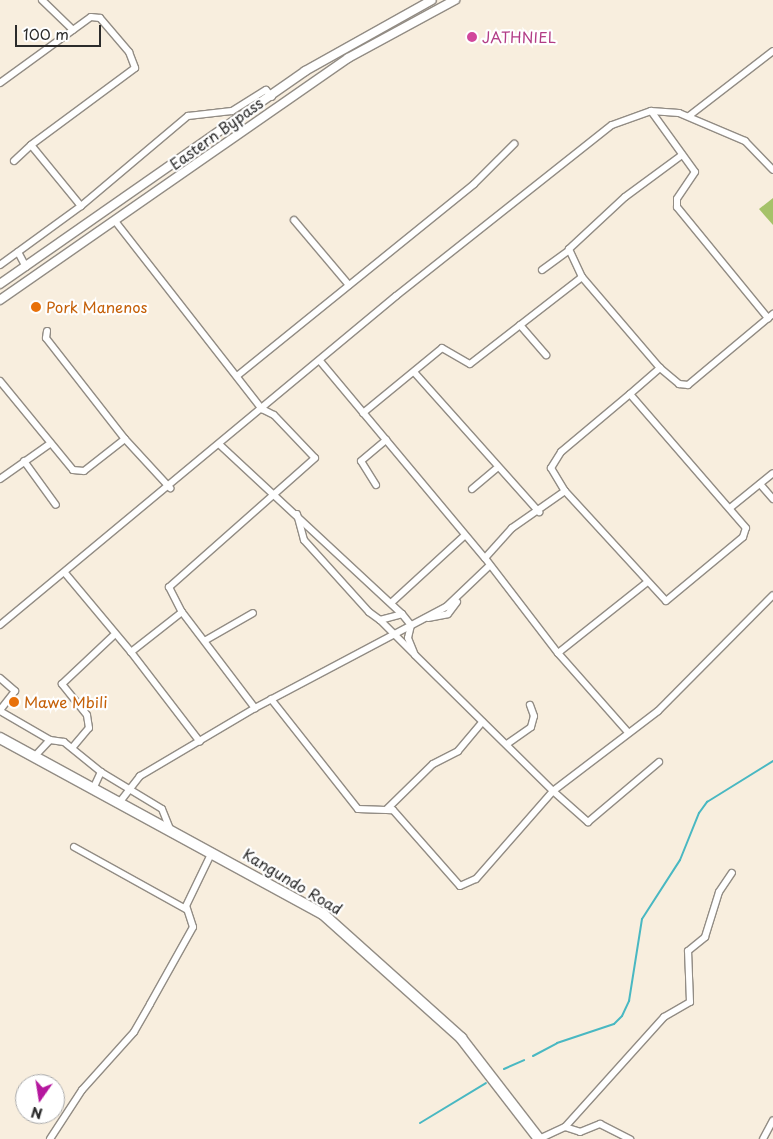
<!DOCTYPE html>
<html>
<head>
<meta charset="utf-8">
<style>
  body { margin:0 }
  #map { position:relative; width:773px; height:1139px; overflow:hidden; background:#f8eede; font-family:"Playpen Sans",sans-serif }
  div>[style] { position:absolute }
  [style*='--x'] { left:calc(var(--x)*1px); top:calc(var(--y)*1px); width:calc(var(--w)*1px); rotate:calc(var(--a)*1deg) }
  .green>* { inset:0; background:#a5c269 }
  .stream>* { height:2px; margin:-1px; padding:0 1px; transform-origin:1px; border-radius:1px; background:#49b8c2 }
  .roads { filter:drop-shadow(1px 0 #928c84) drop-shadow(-1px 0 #928c84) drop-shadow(0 1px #928c84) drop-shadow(0 -1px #928c84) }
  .minor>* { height:6px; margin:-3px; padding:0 3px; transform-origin:3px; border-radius:3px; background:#fff }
  .major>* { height:8px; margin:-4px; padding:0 4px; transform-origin:4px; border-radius:4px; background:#fff }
  .highway>* { height:10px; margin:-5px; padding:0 5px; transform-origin:5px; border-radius:5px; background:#fff }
  .dots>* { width:14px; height:14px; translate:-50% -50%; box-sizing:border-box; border:2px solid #fff; border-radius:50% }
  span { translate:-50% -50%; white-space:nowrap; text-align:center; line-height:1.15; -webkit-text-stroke:4.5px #fff; paint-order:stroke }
  .hotel-label { font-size:15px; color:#b23c85 }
  .left { translate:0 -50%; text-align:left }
  .street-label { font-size:15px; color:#2b2b2b }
  .food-label { font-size:15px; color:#c56008 }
  .north { position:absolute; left:15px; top:1074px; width:50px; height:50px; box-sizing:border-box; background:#fff; border:1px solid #aaa; border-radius:50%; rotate:193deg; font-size:14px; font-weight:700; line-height:20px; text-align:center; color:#2b2b2b }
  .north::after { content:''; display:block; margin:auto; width:18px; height:22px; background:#b5179e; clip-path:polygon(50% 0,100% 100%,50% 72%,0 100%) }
  .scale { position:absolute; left:15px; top:25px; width:86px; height:22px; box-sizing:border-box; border:2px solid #2b2b2b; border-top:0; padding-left:6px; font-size:15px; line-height:18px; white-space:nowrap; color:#2b2b2b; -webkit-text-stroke:4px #fff; paint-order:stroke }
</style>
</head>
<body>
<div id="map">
  <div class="green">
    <i style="clip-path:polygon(773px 198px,773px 225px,759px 209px)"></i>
  </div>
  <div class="stream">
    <i style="--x:533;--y:1056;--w:27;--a:-28"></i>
    <i style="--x:557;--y:1043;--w:60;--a:-18.4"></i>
    <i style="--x:614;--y:1024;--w:11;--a:-45"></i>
    <i style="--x:622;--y:1016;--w:17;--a:-65"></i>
    <i style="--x:629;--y:1001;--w:83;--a:-81"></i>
    <i style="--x:642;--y:919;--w:70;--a:-57.2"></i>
    <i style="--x:680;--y:860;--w:51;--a:-68"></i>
    <i style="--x:699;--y:813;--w:14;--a:-54"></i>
    <i style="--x:707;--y:802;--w:78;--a:-31.8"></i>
    <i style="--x:504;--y:1069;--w:22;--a:-24"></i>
    <i style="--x:420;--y:1123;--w:77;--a:-31.2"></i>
  </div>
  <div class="roads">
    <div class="minor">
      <i style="--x:42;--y:0;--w:43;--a:44.1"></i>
      <i style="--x:0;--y:83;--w:112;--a:-36"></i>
      <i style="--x:91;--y:17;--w:9;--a:6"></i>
      <i style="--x:100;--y:18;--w:45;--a:49.5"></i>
      <i style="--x:129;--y:52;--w:17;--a:69"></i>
      <i style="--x:135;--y:68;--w:129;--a:143.5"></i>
      <i style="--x:31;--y:145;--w:79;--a:50.7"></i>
      <i style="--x:651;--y:111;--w:75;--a:54.2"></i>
      <i style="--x:695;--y:172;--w:32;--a:124"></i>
      <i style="--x:677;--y:199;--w:8;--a:90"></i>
      <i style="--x:677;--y:207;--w:144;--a:50.7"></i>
      <i style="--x:689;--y:116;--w:106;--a:-37.7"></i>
      <i style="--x:14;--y:161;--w:23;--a:-43"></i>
      <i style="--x:294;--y:220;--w:85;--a:49.8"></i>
      <i style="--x:115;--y:221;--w:239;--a:52"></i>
      <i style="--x:262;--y:409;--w:13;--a:27"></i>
      <i style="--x:274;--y:415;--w:59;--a:46.4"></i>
      <i style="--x:315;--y:458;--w:195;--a:138.5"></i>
      <i style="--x:169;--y:587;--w:28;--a:63"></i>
      <i style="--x:182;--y:612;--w:121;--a:52.8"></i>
      <i style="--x:255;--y:708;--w:134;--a:149.4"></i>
      <i style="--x:140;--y:776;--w:34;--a:128"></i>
      <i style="--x:18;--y:252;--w:17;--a:62"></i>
      <i style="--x:0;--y:265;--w:100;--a:-36.1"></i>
      <i style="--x:81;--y:206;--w:140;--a:-40.1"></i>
      <i style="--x:188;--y:116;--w:44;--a:-6.5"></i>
      <i style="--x:232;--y:111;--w:40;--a:-32"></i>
      <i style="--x:266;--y:90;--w:9;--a:49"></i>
      <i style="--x:542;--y:270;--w:32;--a:-36"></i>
      <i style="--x:582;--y:277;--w:31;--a:-115"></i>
      <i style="--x:569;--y:249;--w:76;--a:-42.9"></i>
      <i style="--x:625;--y:197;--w:71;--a:-36.4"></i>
      <i style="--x:520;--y:325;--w:40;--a:49"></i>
      <i style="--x:47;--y:331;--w:7;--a:98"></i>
      <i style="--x:46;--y:338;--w:128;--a:52"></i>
      <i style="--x:320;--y:361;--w:257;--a:50.1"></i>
      <i style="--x:414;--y:372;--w:188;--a:48.2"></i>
      <i style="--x:237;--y:376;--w:305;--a:-39"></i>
      <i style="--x:474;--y:184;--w:57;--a:-45"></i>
      <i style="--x:0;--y:381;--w:115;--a:50.6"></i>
      <i style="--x:73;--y:470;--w:11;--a:5"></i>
      <i style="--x:84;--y:471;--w:52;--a:-38"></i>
      <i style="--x:125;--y:439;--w:67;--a:47.4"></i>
      <i style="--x:630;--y:394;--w:90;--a:140"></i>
      <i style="--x:561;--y:452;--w:19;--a:122"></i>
      <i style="--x:551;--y:468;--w:27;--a:59"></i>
      <i style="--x:565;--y:491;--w:149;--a:47.4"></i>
      <i style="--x:666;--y:601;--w:100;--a:-39.7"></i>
      <i style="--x:743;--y:537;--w:9;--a:-72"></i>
      <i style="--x:746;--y:528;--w:177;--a:-130.9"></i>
      <i style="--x:630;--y:394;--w:40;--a:-41"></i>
      <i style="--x:660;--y:368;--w:25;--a:40"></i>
      <i style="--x:679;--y:384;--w:9;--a:6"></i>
      <i style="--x:688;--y:385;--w:111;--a:-39.9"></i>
      <i style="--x:363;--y:413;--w:102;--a:-39.4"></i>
      <i style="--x:442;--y:348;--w:32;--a:30"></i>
      <i style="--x:470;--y:364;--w:142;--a:-37.8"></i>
      <i style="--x:582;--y:277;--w:120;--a:49.4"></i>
      <i style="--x:220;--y:445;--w:248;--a:42.9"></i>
      <i style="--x:402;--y:614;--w:14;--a:51"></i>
      <i style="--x:411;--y:625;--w:13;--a:103"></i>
      <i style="--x:408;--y:638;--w:18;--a:68"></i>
      <i style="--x:415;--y:655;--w:194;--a:44.6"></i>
      <i style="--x:553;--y:791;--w:132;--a:-37.3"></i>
      <i style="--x:658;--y:711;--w:163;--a:-45.2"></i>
      <i style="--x:24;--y:461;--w:54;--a:54"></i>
      <i style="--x:0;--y:479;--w:62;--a:-35.2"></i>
      <i style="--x:760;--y:484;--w:20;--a:49"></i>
      <i style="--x:376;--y:485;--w:28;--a:-122"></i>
      <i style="--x:361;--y:461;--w:33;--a:-40"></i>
      <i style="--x:472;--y:489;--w:31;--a:-40"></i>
      <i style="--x:565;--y:491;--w:65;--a:145.1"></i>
      <i style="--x:512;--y:528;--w:40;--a:132"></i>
      <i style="--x:485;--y:558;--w:120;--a:52.5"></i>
      <i style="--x:558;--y:653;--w:106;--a:48.5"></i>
      <i style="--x:730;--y:508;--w:55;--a:-39.1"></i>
      <i style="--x:297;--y:514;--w:27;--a:75"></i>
      <i style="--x:304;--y:540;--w:97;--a:47.9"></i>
      <i style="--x:369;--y:612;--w:14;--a:36"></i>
      <i style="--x:380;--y:620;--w:23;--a:-15"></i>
      <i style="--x:65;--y:573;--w:103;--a:50.1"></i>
      <i style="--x:391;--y:603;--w:98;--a:-42.5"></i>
      <i style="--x:182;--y:612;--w:65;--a:141.9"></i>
      <i style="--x:131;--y:652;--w:113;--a:52.5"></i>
      <i style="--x:428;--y:618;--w:20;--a:-11"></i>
      <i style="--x:448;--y:614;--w:15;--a:-53"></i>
      <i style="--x:380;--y:620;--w:47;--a:45"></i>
      <i style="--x:0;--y:625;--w:515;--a:-39.72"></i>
      <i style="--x:396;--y:296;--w:275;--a:-38.4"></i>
      <i style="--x:612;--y:125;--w:41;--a:-19.7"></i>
      <i style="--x:651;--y:111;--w:28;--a:4"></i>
      <i style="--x:679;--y:113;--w:72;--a:23"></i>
      <i style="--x:745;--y:141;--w:40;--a:46"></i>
      <i style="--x:206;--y:640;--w:54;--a:-29.9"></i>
      <i style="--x:558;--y:653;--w:112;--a:-38.5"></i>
      <i style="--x:0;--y:678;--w:20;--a:41"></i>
      <i style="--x:15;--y:691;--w:24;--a:128"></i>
      <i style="--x:271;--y:699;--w:140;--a:51.7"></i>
      <i style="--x:358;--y:809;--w:35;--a:2"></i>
      <i style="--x:393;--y:810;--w:101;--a:48.6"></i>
      <i style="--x:460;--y:886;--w:17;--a:-24"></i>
      <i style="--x:476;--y:879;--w:117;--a:-48.8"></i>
      <i style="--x:553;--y:791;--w:47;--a:41.5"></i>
      <i style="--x:588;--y:822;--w:93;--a:-40.2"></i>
      <i style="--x:255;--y:708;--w:216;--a:-27.9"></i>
      <i style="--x:446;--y:607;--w:58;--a:-43.6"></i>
      <i style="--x:0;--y:711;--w:58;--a:30.1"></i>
      <i style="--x:507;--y:744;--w:29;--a:-35"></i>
      <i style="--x:531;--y:727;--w:11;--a:-75"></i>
      <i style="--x:534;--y:716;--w:12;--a:-110"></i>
      <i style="--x:72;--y:748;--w:26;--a:-50"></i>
      <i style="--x:89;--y:728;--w:13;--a:-99"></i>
      <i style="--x:87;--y:715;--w:40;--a:-129"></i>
      <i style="--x:62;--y:684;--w:70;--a:-43.3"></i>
      <i style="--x:35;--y:756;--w:22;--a:-47"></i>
      <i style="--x:50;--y:740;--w:14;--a:8"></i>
      <i style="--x:64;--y:742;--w:48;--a:39"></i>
      <i style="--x:101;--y:772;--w:71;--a:31.2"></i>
      <i style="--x:162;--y:809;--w:24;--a:68"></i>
      <i style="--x:93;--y:789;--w:19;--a:-65"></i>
      <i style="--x:387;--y:809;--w:64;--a:-44.4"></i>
      <i style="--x:433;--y:764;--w:28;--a:-27"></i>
      <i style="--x:458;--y:751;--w:38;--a:-50"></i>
      <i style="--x:74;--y:847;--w:128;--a:29"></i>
      <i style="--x:565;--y:1127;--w:148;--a:-48"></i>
      <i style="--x:664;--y:1017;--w:30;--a:-30"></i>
      <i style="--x:690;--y:1002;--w:51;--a:-92.2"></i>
      <i style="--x:688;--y:951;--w:22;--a:-39"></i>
      <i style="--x:705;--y:937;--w:47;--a:-72.7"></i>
      <i style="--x:719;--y:892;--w:23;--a:-56"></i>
      <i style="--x:50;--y:1139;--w:59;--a:-56.9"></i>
      <i style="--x:82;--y:1090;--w:78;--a:-48.1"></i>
      <i style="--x:134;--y:1032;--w:32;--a:-60"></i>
      <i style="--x:150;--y:1004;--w:88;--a:-60.8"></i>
      <i style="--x:193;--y:927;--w:22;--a:-108"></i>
      <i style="--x:186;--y:906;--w:60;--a:-64.3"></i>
      <i style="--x:539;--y:1139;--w:29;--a:-25"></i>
      <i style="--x:565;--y:1127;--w:16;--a:18"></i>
      <i style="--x:580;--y:1132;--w:22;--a:-22"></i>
      <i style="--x:600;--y:1124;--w:34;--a:27"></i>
      <i style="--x:763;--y:1139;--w:21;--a:-62"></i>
    </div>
    <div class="major">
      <i style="--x:0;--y:284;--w:372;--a:-34.9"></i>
      <i style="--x:305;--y:71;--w:145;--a:-29.2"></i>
      <i style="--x:0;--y:300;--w:424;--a:-34.8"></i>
      <i style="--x:348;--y:58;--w:122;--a:-28.5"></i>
    </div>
    <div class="highway">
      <i style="--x:0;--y:738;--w:368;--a:28.6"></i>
      <i style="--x:323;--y:914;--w:186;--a:41.9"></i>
      <i style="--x:461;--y:1038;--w:128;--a:52.3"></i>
    </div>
  </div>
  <div class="dots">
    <i style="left:472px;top:37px;background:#d1479c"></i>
    <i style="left:36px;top:307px;background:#e8710a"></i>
    <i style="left:14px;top:702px;background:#e8710a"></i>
  </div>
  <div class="hotel-label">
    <span class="left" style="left:482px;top:37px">JATHNIEL</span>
  </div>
  <div class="street-label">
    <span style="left:216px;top:133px;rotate:-36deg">Eastern Bypass</span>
    <span style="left:293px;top:881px;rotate:31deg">Kangundo Road</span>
  </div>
  <div class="food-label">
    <span class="left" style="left:46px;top:307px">Pork Manenos</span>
    <span class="left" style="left:24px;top:702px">Mawe Mbili</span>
  </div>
  <div class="north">N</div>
  <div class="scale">100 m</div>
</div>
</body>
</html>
